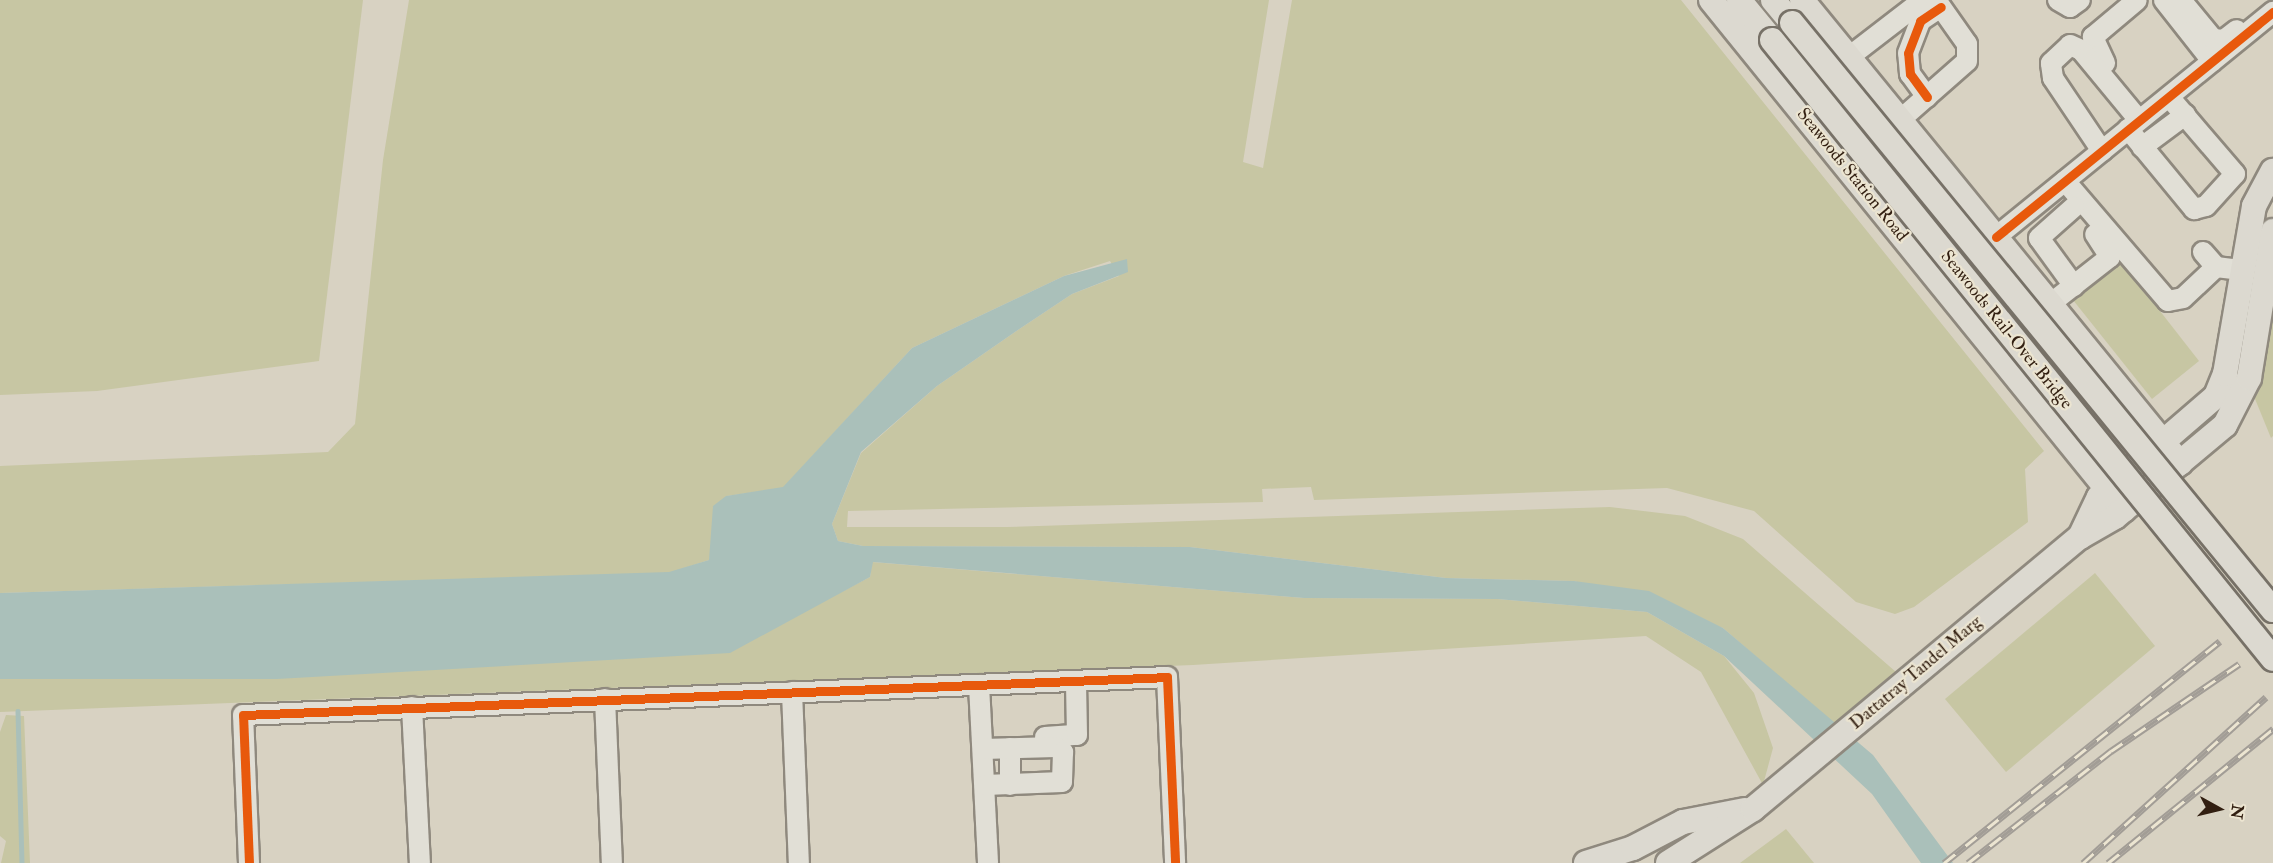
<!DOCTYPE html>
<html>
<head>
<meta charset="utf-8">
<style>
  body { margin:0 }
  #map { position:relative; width:2273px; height:863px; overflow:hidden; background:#d8d2c2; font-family:"IM FELL Double Pica",serif }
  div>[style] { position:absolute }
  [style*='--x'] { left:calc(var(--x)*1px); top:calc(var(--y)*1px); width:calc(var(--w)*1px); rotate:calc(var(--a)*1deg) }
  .green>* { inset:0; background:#c7c6a3 }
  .water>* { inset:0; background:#aac0ba }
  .stream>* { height:4.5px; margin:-2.25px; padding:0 2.25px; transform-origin:2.25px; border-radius:2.25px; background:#aac0ba }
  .roads { filter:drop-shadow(2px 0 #8f897e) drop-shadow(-2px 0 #8f897e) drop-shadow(0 2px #8f897e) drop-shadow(0 -2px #8f897e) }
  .minor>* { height:20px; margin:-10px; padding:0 10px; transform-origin:10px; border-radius:10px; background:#e1dfd6 }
  .major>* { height:24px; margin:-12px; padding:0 12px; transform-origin:12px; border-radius:12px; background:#dcd9d0 }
  .rail>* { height:7px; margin-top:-3.5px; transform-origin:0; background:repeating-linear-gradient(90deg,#ece5d1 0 14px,#a29d96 0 28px); box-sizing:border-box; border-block:2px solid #a29d96 }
  .bridges { filter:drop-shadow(2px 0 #777167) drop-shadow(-2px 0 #777167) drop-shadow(0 2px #777167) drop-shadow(0 -2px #777167) }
  .major-bridge>* { height:24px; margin:-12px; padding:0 12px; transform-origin:12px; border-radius:12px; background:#dcd9d0 }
  .cycleway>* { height:9px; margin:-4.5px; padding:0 4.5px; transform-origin:4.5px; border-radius:4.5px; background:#e8590c }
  span { translate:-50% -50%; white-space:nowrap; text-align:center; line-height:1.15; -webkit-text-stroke:4.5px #ece5d1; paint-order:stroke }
  .street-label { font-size:18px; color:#321f11 }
  .north { position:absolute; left:2189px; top:779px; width:60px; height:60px; -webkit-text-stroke:4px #ece5d1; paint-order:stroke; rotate:98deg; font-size:16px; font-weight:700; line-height:24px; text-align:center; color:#321f11 }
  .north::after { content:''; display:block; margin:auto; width:21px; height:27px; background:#321f11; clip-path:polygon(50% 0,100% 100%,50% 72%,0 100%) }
</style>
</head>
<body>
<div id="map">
  <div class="green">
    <i style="clip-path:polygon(0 0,363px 0,319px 361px,97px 391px,0 395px)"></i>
    <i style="clip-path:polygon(409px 0,1269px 0,1243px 162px,1263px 168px,1292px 0,1681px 0,2044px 451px,2025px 469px,2028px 522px,1914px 607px,1895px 614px,1856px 602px,1754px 511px,1667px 488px,1314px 500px,1311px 487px,1262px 489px,1263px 502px,848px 511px,847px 527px,1007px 527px,1610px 507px,1685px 516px,1743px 539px,1896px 672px,1834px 724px,1723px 628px,1574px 581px,1446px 578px,1190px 547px,863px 546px,838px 541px,832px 524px,861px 453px,937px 386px,1015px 332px,1072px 294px,1119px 276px,1110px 261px,1064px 276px,912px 348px,783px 488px,727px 496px,709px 560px,669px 573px,0 593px,0 466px,328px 452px,355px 424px,383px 160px)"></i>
    <i style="clip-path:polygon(2121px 261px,2199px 361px,2152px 399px,2073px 300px)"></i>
    <i style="clip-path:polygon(2273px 289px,2273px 436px,2271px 438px,2253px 394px)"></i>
    <i style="clip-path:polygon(872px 562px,1304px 598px,1497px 599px,1647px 612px,1724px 656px,1754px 693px,1773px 748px,1763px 785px,1701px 672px,1646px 636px,1193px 665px,0 712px,0 679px,801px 613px,870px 577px)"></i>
    <i style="clip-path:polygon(2095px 573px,2155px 646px,2006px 772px,1945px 699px)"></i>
    <i style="clip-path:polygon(6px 715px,24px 716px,30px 863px,1px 863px,6px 841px,0 836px,0 732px)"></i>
    <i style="clip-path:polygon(1786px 829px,1814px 863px,1740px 863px)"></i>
  </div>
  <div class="water">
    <i style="clip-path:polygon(1127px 259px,1128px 272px,1072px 294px,1015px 332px,937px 386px,861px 452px,832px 524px,838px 541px,863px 546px,1190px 547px,1446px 578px,1574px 581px,1649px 591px,1723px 628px,1873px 755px,1953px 863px,1921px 863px,1872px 794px,1724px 656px,1647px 612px,1497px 599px,1304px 598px,873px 562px,870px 577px,730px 653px,277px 679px,0 679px,0 593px,669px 572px,709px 560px,713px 506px,726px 496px,783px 487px,912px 348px,1064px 276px)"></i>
  </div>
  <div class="stream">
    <i style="--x:18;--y:711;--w:152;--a:88.5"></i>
  </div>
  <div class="roads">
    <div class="minor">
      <i style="--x:2058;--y:0;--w:14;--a:30"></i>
      <i style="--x:2070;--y:7;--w:12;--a:-35"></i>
      <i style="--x:2164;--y:0;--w:78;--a:51.8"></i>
      <i style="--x:2181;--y:0;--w:50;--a:50.6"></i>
      <i style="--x:2213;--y:39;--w:11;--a:5"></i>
      <i style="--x:2224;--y:40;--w:16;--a:-38"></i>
      <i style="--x:1849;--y:57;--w:93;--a:-37.6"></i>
      <i style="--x:2105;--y:63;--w:29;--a:-115"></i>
      <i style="--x:2093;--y:37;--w:57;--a:-40.1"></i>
      <i style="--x:1927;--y:97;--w:29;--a:-126"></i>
      <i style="--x:1910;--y:74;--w:21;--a:-95"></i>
      <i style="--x:1908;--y:53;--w:34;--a:-69"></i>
      <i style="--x:1920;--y:21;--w:25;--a:-34"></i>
      <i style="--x:1900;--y:120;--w:89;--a:-41.4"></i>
      <i style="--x:1967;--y:61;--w:17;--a:-90"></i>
      <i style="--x:1967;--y:44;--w:54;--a:-125.2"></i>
      <i style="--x:2128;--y:129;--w:104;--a:50.5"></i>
      <i style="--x:2194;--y:209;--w:12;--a:-14"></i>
      <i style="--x:2206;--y:206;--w:43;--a:-47.8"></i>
      <i style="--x:2235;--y:174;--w:101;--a:-130.6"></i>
      <i style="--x:2142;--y:147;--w:54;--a:-36.7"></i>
      <i style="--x:2102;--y:151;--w:88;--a:-123.9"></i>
      <i style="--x:2053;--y:78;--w:15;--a:-98"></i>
      <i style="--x:2051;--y:63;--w:26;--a:-43"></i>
      <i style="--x:2070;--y:45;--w:12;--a:24"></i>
      <i style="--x:2081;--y:50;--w:91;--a:50.4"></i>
      <i style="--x:2065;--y:181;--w:158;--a:49.4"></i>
      <i style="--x:2168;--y:301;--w:15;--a:-11"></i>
      <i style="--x:2183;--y:298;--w:45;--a:-43.2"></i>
      <i style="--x:2216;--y:267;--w:26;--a:7"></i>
      <i style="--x:1996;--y:237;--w:357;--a:-39.1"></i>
      <i style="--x:2203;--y:252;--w:20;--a:49"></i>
      <i style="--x:2074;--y:286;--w:59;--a:-126.1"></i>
      <i style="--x:2039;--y:238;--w:47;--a:-41.5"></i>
      <i style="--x:2050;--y:304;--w:76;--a:-38.1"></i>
      <i style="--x:2110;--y:257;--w:27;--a:-123"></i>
      <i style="--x:979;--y:685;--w:178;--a:87.1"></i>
      <i style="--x:792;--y:692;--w:171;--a:87.7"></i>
      <i style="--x:605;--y:699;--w:164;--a:87.6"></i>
      <i style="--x:412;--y:707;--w:156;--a:87.1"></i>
      <i style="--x:1045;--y:737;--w:32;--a:-4"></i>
      <i style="--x:1077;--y:735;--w:54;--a:-91.1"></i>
      <i style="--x:1010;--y:748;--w:37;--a:90"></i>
      <i style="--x:983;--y:749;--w:73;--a:-1.6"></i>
      <i style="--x:1056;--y:747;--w:9;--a:36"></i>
      <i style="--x:1063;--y:752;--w:30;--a:92"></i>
      <i style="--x:1062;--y:782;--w:77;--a:177.8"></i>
      <i style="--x:249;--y:863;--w:148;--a:-92.3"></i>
      <i style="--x:243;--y:715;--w:925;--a:-2.35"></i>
      <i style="--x:1167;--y:677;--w:186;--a:87.5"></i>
    </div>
    <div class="major">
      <i style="--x:1711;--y:0;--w:656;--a:51"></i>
      <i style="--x:1739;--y:0;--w:52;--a:50.5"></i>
      <i style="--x:1773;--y:0;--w:30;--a:50"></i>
      <i style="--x:1802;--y:0;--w:598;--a:50.77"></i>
      <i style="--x:2080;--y:537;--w:44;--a:-64.6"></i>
      <i style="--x:2099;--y:497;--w:155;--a:-40.8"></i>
      <i style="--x:2216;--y:396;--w:24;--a:-68"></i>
      <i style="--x:2225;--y:374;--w:170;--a:-80.2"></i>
      <i style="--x:2254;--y:206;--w:40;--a:-62"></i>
      <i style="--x:1586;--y:863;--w:49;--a:-17.7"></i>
      <i style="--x:1633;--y:848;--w:56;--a:-27.5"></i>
      <i style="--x:1683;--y:822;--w:63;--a:-11"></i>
      <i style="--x:1668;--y:863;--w:101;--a:-32.4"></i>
      <i style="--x:1753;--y:809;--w:425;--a:-39.8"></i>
      <i style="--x:2080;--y:537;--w:40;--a:-29.7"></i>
      <i style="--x:2115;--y:517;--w:143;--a:-39.9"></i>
      <i style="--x:2225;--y:425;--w:53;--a:-62.9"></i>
      <i style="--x:2249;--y:378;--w:149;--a:-80.7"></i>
    </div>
  </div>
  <div class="rail">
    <i style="--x:1944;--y:863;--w:354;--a:-38.8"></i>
    <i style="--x:1968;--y:863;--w:182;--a:-38.1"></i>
    <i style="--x:2111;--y:751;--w:155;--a:-34.2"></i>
    <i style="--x:2083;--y:863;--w:247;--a:-42.2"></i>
    <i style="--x:2108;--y:863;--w:213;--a:-39.1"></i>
  </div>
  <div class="bridges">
    <div class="major-bridge">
      <i style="--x:1792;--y:23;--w:759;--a:50.67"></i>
      <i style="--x:1772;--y:40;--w:796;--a:51.01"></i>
    </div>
  </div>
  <div class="cycleway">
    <i style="--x:1927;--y:97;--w:29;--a:-126"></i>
    <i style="--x:1910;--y:74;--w:21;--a:-95"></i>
    <i style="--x:1908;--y:53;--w:34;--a:-69"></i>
    <i style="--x:1920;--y:21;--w:25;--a:-34"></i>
    <i style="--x:1996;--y:237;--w:357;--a:-39.1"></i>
    <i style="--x:249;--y:863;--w:148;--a:-92.3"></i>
    <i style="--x:243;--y:715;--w:925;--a:-2.35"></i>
    <i style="--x:1167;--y:677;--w:186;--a:87.5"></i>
  </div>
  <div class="street-label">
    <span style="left:1852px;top:175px;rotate:51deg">Seawoods Station Road</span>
    <span style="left:2006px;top:330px;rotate:51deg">Seawoods Rail-Over Bridge</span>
    <span style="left:1916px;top:673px;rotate:-40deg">Dattatray Tandel Marg</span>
  </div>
  <div class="north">N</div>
</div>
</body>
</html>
